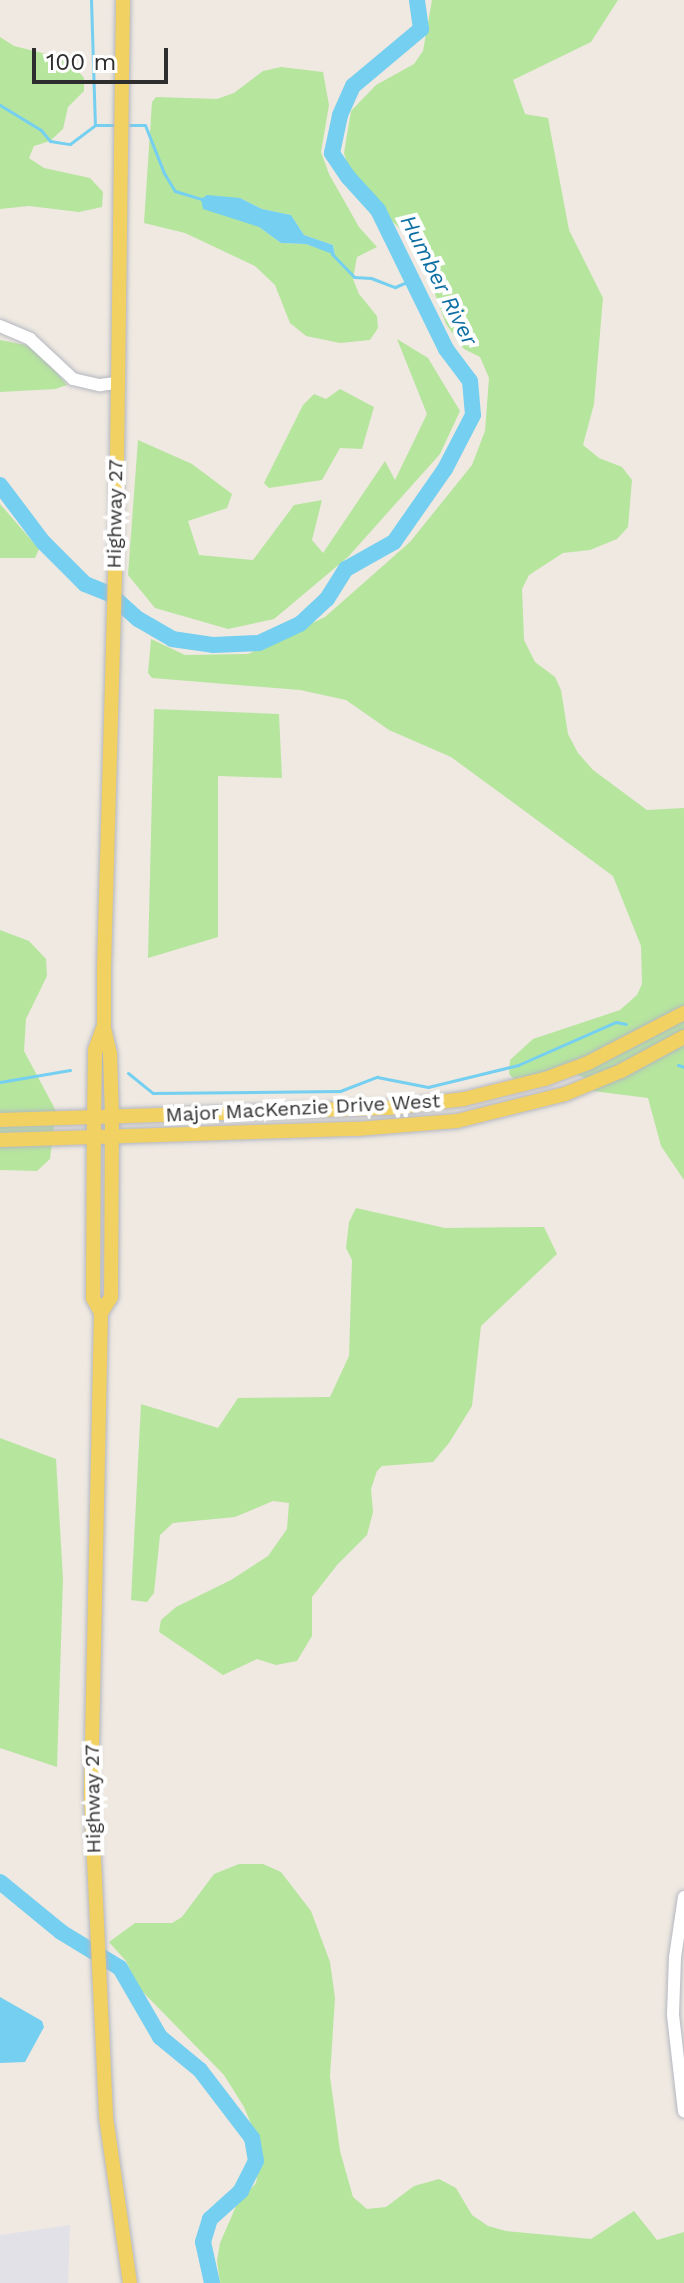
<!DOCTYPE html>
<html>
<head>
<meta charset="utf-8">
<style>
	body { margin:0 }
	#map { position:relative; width:684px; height:2283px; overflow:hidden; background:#efe9e1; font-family:"Work Sans",sans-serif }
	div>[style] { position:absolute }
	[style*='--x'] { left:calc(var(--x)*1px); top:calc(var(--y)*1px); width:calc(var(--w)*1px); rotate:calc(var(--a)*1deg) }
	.industrial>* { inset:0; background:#e3e1e8 }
	.green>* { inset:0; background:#b6e59e }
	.water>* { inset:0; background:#75cff0 }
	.stream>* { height:3px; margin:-1.5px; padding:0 1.5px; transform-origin:1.5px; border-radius:1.5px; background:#75cff0 }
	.river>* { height:16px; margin:-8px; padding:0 8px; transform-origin:8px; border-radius:8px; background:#75cff0 }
	.roads { filter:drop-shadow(0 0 2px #b4b7c1) drop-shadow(0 0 2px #b4b7c1) }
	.tertiary>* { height:12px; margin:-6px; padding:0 6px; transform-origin:6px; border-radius:6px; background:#fff }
	.primary>* { height:14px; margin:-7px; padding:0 7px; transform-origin:7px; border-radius:7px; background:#f2d163 }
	span { translate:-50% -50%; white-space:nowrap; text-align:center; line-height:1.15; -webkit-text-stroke:8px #fff; paint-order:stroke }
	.street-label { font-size:20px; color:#2e2e2e }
	.water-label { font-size:22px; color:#0d6fa3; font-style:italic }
	.scale { position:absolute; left:32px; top:48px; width:136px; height:36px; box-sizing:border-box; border:4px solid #2e2e2e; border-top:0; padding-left:10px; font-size:24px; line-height:28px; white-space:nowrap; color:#2e2e2e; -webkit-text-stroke:6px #fff; paint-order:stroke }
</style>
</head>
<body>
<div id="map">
	<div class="industrial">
		<div style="clip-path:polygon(70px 2225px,68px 2283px,0 2283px,0 2235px)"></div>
	</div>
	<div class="green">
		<div style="clip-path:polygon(432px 0,618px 0,591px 42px,513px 80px,525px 114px,548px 118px,569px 230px,603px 298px,594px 404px,583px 445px,599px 458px,622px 467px,632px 480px,628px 527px,617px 539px,590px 550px,563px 553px,529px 575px,522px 589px,524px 640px,535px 662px,555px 677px,561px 690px,568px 734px,578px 753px,593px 770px,647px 810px,684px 808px,684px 1180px,661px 1146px,648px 1098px,593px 1091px,587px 1079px,573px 1073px,515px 1080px,509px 1074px,510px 1060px,533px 1039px,620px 1010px,637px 995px,642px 984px,641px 946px,613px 876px,451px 757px,389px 730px,346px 700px,300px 690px,152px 678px,148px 673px,151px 639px,185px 655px,248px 654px,325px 617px,410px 542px,472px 465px,485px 431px,489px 378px,480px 357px,464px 349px,446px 324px,417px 245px,370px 200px,349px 170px,344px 153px,351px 111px,376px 85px,414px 64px,423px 51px)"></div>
		<div style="clip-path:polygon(0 37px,14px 46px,54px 56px,75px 67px,84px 78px,84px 91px,68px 107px,63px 129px,50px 141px,34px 146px,29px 158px,44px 168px,90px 178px,103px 192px,102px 207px,79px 212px,29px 206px,0 209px)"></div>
		<div style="clip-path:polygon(evenodd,281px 67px,323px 72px,329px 105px,321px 152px,329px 174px,359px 227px,377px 247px,357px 257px,353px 279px,359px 294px,377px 316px,378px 328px,370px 340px,340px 343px,306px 336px,290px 323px,275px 285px,255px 266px,185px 233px,144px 223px,152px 102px,156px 97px,217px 99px,234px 93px,263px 71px,281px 67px,240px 198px,262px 209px,291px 215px,304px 235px,333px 245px,335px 254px,306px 244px,281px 243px,259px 227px,240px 198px)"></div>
		<div style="clip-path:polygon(397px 339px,428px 358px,460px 411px,440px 454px,348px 557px,274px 619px,228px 629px,155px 608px,128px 575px,138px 440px,192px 464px,232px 494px,227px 508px,188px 521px,199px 555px,253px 560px,294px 505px,322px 500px,312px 540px,323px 553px,385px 461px,395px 480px,427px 414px)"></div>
		<div style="clip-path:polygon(0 340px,26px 345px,41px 354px,67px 385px,55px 389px,0 392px)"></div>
		<div style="clip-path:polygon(340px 389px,374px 407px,362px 449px,340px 448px,322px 480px,269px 488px,264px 483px,303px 405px,314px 394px,326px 399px)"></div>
		<div style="clip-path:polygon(0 504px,39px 549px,35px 558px,0 558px)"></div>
		<div style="clip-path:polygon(154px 709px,279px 714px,282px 778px,218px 776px,218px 937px,148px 958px)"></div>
		<div style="clip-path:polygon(0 930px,29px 941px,46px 959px,47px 976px,26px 1019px,24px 1051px,56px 1111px,50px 1159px,37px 1171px,0 1170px)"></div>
		<div style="clip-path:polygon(356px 1208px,445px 1228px,544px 1227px,557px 1254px,481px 1326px,472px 1406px,449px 1443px,433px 1462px,382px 1466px,377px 1471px,371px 1489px,373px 1512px,367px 1535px,337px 1565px,312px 1597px,312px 1636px,297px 1661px,276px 1665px,257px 1659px,223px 1675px,159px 1632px,161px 1620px,176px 1607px,231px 1580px,268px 1556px,287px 1529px,289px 1503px,273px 1501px,235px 1517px,173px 1523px,160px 1535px,154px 1593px,147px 1602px,131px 1600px,141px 1404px,218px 1428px,238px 1398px,330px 1397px,349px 1356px,352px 1260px,346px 1248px,349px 1222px)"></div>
		<div style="clip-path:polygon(0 1438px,56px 1459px,63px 1579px,57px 1767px,0 1748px)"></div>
		<div style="clip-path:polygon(239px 1864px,263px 1864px,281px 1872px,311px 1911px,330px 1962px,335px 1998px,330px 2076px,340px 2151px,353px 2197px,367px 2209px,386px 2207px,414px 2186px,439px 2179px,456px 2188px,472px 2215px,488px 2226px,506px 2231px,591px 2239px,634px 2211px,657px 2240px,684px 2232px,684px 2283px,220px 2283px,217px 2261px,220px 2243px,237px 2204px,256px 2183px,262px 2150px,244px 2107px,224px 2075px,139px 1988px,126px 1961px,109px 1942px,135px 1923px,172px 1923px,182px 1917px,214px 1874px)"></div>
	</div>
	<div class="water">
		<div style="clip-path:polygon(207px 195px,240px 198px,262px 209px,291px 215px,304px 235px,333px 245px,335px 255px,306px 244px,281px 243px,259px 227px,203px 209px,201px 199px)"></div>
		<div style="clip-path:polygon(0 1997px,42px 2021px,44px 2027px,25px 2062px,0 2063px)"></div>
	</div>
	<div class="stream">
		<div style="--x:91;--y:0;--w:124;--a:88.2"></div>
		<div style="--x:0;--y:105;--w:48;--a:31.4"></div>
		<div style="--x:41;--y:130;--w:14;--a:51"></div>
		<div style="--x:50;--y:141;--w:20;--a:9"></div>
		<div style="--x:70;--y:144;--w:31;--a:-37"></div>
		<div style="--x:95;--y:125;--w:19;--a:0"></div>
		<div style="--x:130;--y:125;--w:15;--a:0"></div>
		<div style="--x:145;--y:125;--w:52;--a:68.4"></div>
		<div style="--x:164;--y:173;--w:21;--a:59"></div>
		<div style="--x:175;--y:191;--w:27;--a:17"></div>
		<div style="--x:332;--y:254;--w:32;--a:46"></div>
		<div style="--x:354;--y:277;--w:17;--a:3"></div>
		<div style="--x:371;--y:278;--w:26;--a:21"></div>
		<div style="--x:395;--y:287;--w:21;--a:-23"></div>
		<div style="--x:678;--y:1065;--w:6;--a:18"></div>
		<div style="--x:128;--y:1073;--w:32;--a:39"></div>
		<div style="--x:153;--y:1093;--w:187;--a:-0.6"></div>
		<div style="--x:340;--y:1091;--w:40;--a:-21"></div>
		<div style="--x:377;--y:1077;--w:52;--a:11.1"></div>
		<div style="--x:428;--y:1087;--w:93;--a:-13.7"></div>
		<div style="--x:518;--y:1065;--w:107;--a:-23.7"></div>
		<div style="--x:616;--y:1022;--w:10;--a:11"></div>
		<div style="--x:0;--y:1082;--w:71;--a:-9.7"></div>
	</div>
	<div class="river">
		<div style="--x:0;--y:485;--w:71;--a:53"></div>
		<div style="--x:43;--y:542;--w:59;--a:45"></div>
		<div style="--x:85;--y:584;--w:27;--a:22"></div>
		<div style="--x:110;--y:594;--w:38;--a:42"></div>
		<div style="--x:138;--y:619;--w:39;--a:30"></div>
		<div style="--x:172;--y:639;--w:41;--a:8.3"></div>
		<div style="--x:213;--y:645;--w:46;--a:-2.5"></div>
		<div style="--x:259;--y:643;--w:45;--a:-24.9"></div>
		<div style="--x:300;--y:624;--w:37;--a:-43"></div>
		<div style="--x:327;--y:599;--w:36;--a:-58"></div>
		<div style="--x:346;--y:569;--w:55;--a:-29.4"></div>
		<div style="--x:394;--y:542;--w:89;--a:-55.1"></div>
		<div style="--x:445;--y:469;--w:61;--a:-62.6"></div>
		<div style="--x:473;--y:415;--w:34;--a:-95"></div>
		<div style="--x:470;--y:381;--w:40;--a:-127"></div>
		<div style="--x:446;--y:349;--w:155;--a:-116.1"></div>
		<div style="--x:378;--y:210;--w:45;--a:-132.3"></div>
		<div style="--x:348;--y:177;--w:29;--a:-124"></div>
		<div style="--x:332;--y:153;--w:39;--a:-78"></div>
		<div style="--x:340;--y:115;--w:32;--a:-66"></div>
		<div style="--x:353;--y:86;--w:89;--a:-40"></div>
		<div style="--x:421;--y:29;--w:29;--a:-98"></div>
		<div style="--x:0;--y:1882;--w:79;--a:39.3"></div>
		<div style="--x:61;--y:1932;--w:69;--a:31.4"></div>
		<div style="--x:120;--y:1968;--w:80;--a:59.9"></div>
		<div style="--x:160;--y:2037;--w:52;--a:39.5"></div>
		<div style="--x:200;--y:2070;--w:86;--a:52.6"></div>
		<div style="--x:252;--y:2138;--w:23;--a:80"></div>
		<div style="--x:256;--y:2161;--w:34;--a:117"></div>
		<div style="--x:241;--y:2191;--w:42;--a:137.9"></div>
		<div style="--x:210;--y:2219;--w:24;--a:107"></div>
		<div style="--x:203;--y:2242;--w:42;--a:77.6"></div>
	</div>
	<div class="roads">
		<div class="tertiary">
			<div style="--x:0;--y:326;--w:33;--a:23"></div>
			<div style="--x:30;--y:339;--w:59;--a:42.9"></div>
			<div style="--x:73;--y:379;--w:28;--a:13"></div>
			<div style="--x:100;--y:385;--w:16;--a:-7"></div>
			<div style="--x:684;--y:1897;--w:61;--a:98.5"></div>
			<div style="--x:675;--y:1957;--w:58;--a:92"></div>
			<div style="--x:673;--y:2015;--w:97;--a:83.5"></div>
		</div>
		<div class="primary">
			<div style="--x:123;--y:0;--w:538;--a:90.75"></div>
			<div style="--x:116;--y:538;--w:432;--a:91.6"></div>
			<div style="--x:104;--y:970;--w:58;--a:90"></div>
			<div style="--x:104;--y:1028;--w:26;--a:77"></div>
			<div style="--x:110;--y:1053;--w:63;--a:88.2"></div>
			<div style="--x:112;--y:1116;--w:181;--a:90.3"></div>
			<div style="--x:111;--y:1297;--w:19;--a:122"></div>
			<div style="--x:101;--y:1313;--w:483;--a:91.2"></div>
			<div style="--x:91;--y:1796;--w:321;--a:87.3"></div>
			<div style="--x:106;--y:2117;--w:168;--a:81.8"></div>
			<div style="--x:0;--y:1120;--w:389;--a:-1.8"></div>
			<div style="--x:389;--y:1108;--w:76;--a:-6.8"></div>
			<div style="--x:464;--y:1099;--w:83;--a:-13.9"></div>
			<div style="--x:545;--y:1079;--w:46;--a:-20.4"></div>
			<div style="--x:588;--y:1063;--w:108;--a:-27.5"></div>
			<div style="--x:0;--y:1140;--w:357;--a:-1.8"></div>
			<div style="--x:357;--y:1129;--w:100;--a:-4.6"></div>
			<div style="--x:457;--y:1121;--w:111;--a:-14"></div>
			<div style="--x:565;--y:1094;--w:61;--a:-22.3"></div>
			<div style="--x:621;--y:1071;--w:72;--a:-28.4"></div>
			<div style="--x:101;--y:1313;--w:17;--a:-118"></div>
			<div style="--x:93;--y:1298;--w:181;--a:-89.7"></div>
			<div style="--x:94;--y:1117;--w:67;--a:-89.1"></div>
			<div style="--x:95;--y:1050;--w:23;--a:-70"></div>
		</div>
	</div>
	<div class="street-label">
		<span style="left:115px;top:514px;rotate:-89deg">Highway 27</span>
		<span style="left:303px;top:1108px;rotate:-3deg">Major MacKenzie Drive West</span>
		<span style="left:93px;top:1799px;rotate:-91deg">Highway 27</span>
	</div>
	<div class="water-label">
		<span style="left:439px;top:280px;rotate:63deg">Humber River</span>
	</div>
	<div class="scale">100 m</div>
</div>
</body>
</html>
